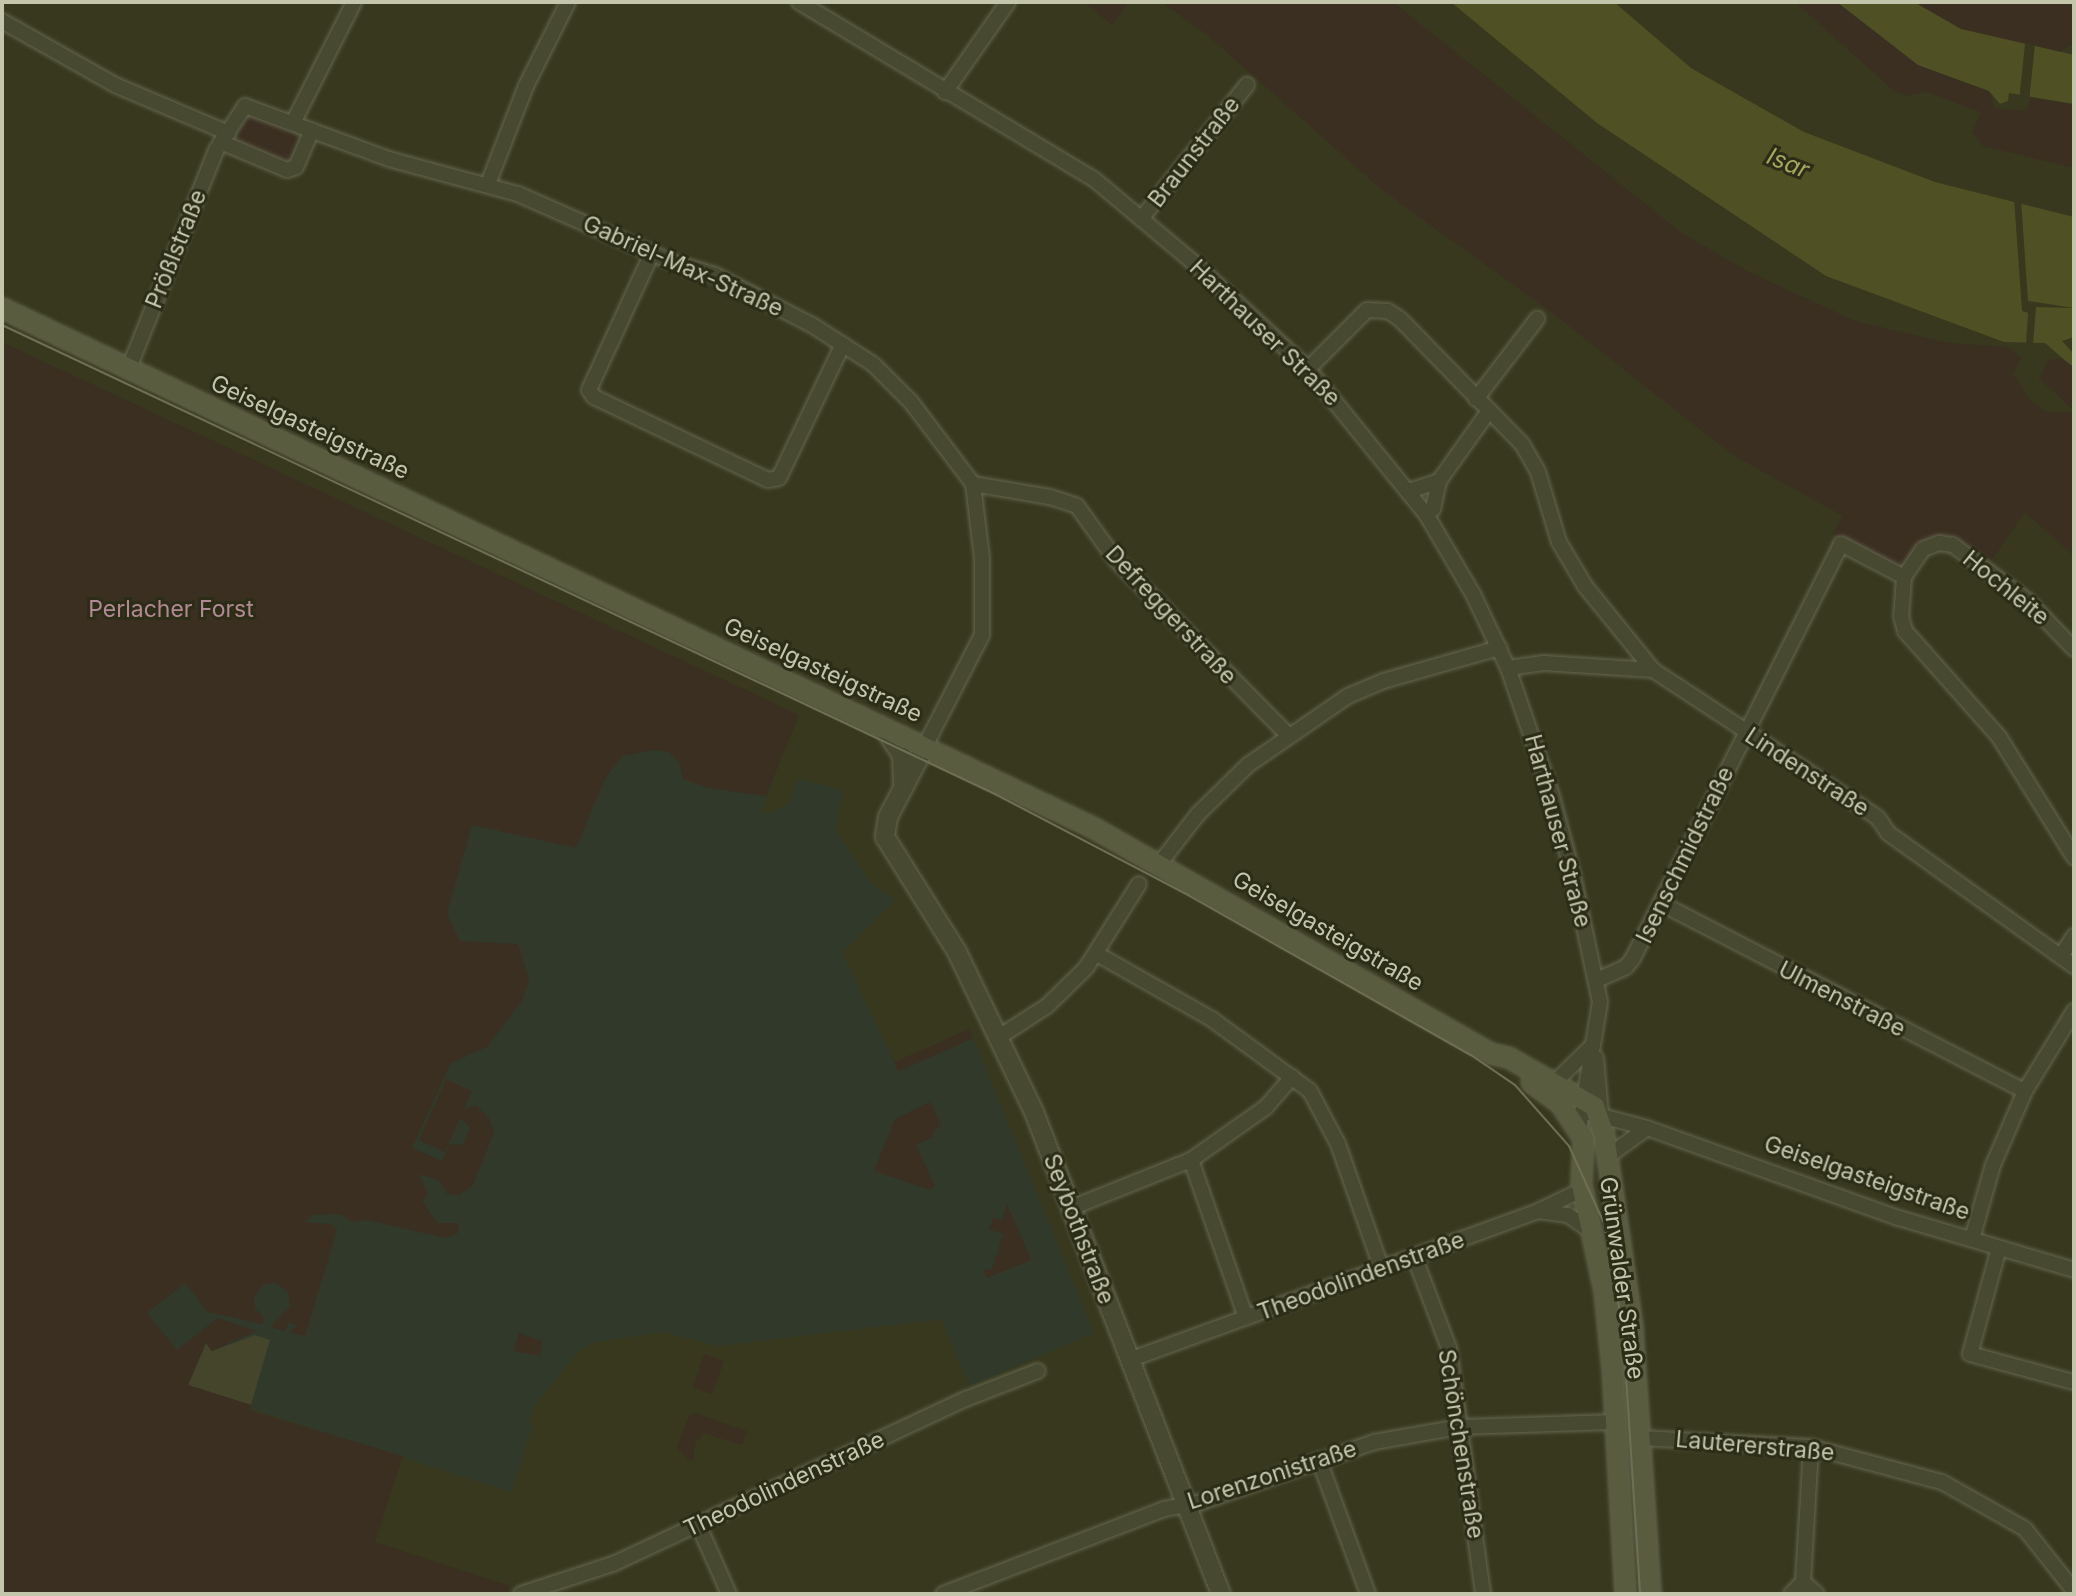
<!DOCTYPE html>
<html>
<head>
<meta charset="utf-8">
<style>
	body { margin:0 }
	#map { position:relative; width:2076px; height:1596px; overflow:hidden; background:#37381e; font-family:Inter,sans-serif }
	div>[style] { position:absolute }
	[style*='--x'] { left:calc(var(--x)*1px); top:calc(var(--y)*1px); width:calc(var(--w)*1px); rotate:calc(var(--a)*1deg) }
	.medical>* { inset:0; background:#30392a }
	.airport>* { inset:0; background:#44452b }
	.green>* { inset:0; background:#3b2f22; transform-origin:0 0 }
	.water>* { inset:0; background:#4f5124 }
	.pier>* { inset:0; background:#37381e; transform-origin:0 0 }
	.canal>* { height:12px; margin:-6px; padding:0 6px; transform-origin:6px; border-radius:6px; background:#4f5124 }
	.roads { filter:drop-shadow(0 0 2px #65674f) drop-shadow(0 0 2px #65674f) }
	.minor>* { height:14px; margin:-7px; padding:0 7px; transform-origin:7px; border-radius:7px; background:#474931 }
	.tertiary>* { height:18px; margin:-9px; padding:0 9px; transform-origin:9px; border-radius:9px; background:#474931 }
	.secondary>* { height:19px; margin:-9.5px; padding:0 9.5px; transform-origin:9.5px; border-radius:9.5px; background:#5a5c3f }
	.tram>* { height:2px; margin:-1px; padding:0 1px; transform-origin:1px; border-radius:1px; background:#6f7053 }
	span { translate:-50% -50%; white-space:nowrap; text-align:center; line-height:1.15; -webkit-text-stroke:6px #2c2d17; paint-order:stroke }
	.street-label { font-size:23px; color:#c4c6ab }
	.park-label { font-size:23px; color:#b28895 }
	.water-label { font-size:24px; color:#a6a861; font-style:italic }
	.frame { position:absolute; inset:0; border:4px solid #c4c6ab; pointer-events:none }
</style>
</head>
<body>
<div id="map">
	<div class="medical">
		<div style="clip-path:polygon(364px 572px,783px 752px,761px 813px,772px 813px,790px 802px,798px 779px,843px 790px,835px 829px,870px 882px,895px 900px,842px 953px,898px 1070px,973px 1038px,1094px 1333px,970px 1386px,941px 1319px,719px 1346px,663px 1332px,595px 1342px,580px 1350px,534px 1406px,529px 1422px,533px 1424px,511px 1492px,89px 1357px)"></div>
	</div>
	<div class="airport">
		<div style="clip-path:polygon(255px 1335px,270px 1340px,251px 1405px,188px 1385px,206px 1343px,212px 1351px)"></div>
	</div>
	<div class="green">
		<div style="clip-path:polygon(1084px 2px,1129px 2px,1112px 25px)"></div>
		<div style="clip-path:polygon(1161px 2px,1393px 2px,1682px 233px,1747px 271px,1855px 321px,1949px 343px,2009px 347px,2022px 358px,2013px 373px,2030px 400px,2048px 412px,2074px 412px,2074px 556px,2025px 512px,1992px 560px,1950px 537px,1923px 541px,1904px 570px,1833px 533px,1843px 516px,1731px 454px,1551px 312px,1383px 191px,1206px 34px)"></div>
		<div style="clip-path:polygon(1795px 2px,1837px 2px,1918px 65px,1989px 91px,1995px 109px,2027px 111px,2030px 98px,2074px 104px,2074px 168px,1983px 146px,1972px 132px,1981px 112px,1926px 92px,1909px 96px,1894px 91px)"></div>
		<div style="clip-path:polygon(1914px 2px,2074px 2px,2074px 43px,2058px 53px,1961px 29px)"></div>
		<div style="clip-path:polygon(255px 115px,288px 129px,298px 140px,287px 167px,235px 144px,245px 116px)"></div>
		<div style="clip-path:polygon(2px 342px,799px 715px,766px 796px,708px 788px,683px 779px,679px 762px,669px 752px,653px 750px,622px 756px,605px 779px,576px 848px,472px 825px,447px 914px,460px 941px,518px 944px,529px 979px,523px 999px,487px 1047px,451px 1063px,412px 1148px,442px 1161px,450px 1144px,463px 1145px,470px 1127px,460px 1118px,445px 1152px,419px 1140px,446px 1079px,472px 1091px,464px 1109px,476px 1105px,489px 1118px,494px 1132px,473px 1185px,459px 1195px,447px 1194px,440px 1181px,419px 1174px,428px 1195px,422px 1201px,438px 1223px,459px 1223px,458px 1233px,445px 1238px,367px 1220px,353px 1222px,340px 1214px,313px 1215px,304px 1222px,330px 1224px,337px 1230px,305px 1336px,289px 1332px,297px 1326px,289px 1322px,285px 1331px,271px 1327px,290px 1306px,288px 1292px,276px 1283px,263px 1285px,254px 1297px,255px 1308px,264px 1318px,262px 1324px,208px 1312px,185px 1283px,147px 1313px,177px 1350px,218px 1318px,256px 1331px,212px 1351px,206px 1343px,188px 1385px,251px 1405px,249px 1410px,403px 1456px,375px 1542px,510px 1586px,506px 1594px,2px 1594px)"></div>
		<div style="clip-path:polygon(2074px 357px,2074px 411px,2039px 378px,2049px 360px)"></div>
		<div style="left:969px;top:1029px;width:10px;height:82px;rotate:66deg"></div>
		<div style="clip-path:polygon(930px 1102px,941px 1126px,934px 1130px,933px 1137px,916px 1145px,935px 1186px,930px 1190px,874px 1171px,895px 1119px)"></div>
		<div style="clip-path:polygon(1007px 1204px,1031px 1260px,987px 1278px,983px 1270px,992px 1269px,1003px 1234px,989px 1229px,993px 1218px,1002px 1220px)"></div>
		<div style="clip-path:polygon(519px 1333px,542px 1341px,540px 1356px,513px 1351px)"></div>
		<div style="left:704px;top:1354px;width:21px;height:35px;rotate:19deg"></div>
		<div style="clip-path:polygon(695px 1413px,747px 1431px,742px 1445px,703px 1433px,700px 1440px,696px 1439px,693px 1461px,689px 1460px,677px 1448px,689px 1415px)"></div>
	</div>
	<div class="water">
		<div style="clip-path:polygon(1451px 2px,1614px 2px,1691px 68px,1804px 132px,1935px 182px,2074px 217px,2074px 337px,2062px 341px,2074px 354px,2068px 363px,2045px 343px,2004px 342px,1826px 276px,1597px 123px)"></div>
		<div style="clip-path:polygon(1837px 2px,1914px 2px,1961px 29px,2074px 55px,2074px 104px,2009px 93px,2008px 101px,2000px 104px,1989px 91px,1918px 65px)"></div>
	</div>
	<div class="pier">
		<div style="left:2025px;top:44px;width:10px;height:53px;rotate:6deg"></div>
		<div style="clip-path:polygon(2014px 198px,2021px 200px,2028px 301px,2074px 308px,2036px 307px,2033px 345px,2026px 344px,2028px 313px,2022px 311px)"></div>
	</div>
	<div class="canal">
		<div style="--x:2074;--y:359;--w:1;--a:90"></div>
	</div>
	<div class="roads">
		<div class="minor">
			<div style="--x:799;--y:2;--w:345;--a:31"></div>
			<div style="--x:1095;--y:180;--w:131;--a:40"></div>
			<div style="--x:1195;--y:264;--w:154;--a:42.9"></div>
			<div style="--x:1308;--y:369;--w:187;--a:50.9"></div>
			<div style="--x:1426;--y:514;--w:93;--a:59.6"></div>
			<div style="--x:1473;--y:594;--w:82;--a:64.7"></div>
			<div style="--x:1508;--y:668;--w:135;--a:71"></div>
			<div style="--x:1552;--y:796;--w:82;--a:75.1"></div>
			<div style="--x:1573;--y:875;--w:130;--a:78"></div>
			<div style="--x:1600;--y:1002;--w:130;--a:99.3"></div>
			<div style="--x:2;--y:21;--w:130;--a:29.5"></div>
			<div style="--x:115;--y:85;--w:123;--a:23"></div>
			<div style="--x:945;--y:92;--w:110;--a:-55"></div>
			<div style="--x:293;--y:123;--w:136;--a:-63.2"></div>
			<div style="--x:221;--y:142;--w:72;--a:23"></div>
			<div style="--x:287;--y:170;--w:9;--a:-18"></div>
			<div style="--x:296;--y:167;--w:40;--a:-66.6"></div>
			<div style="--x:488;--y:184;--w:105;--a:-68.8"></div>
			<div style="--x:526;--y:86;--w:94;--a:-63.4"></div>
			<div style="--x:1141;--y:219;--w:171;--a:-51.7"></div>
			<div style="--x:652;--y:253;--w:151;--a:114.7"></div>
			<div style="--x:589;--y:390;--w:9;--a:54"></div>
			<div style="--x:594;--y:397;--w:193;--a:25.5"></div>
			<div style="--x:768;--y:480;--w:11;--a:-10"></div>
			<div style="--x:779;--y:478;--w:148;--a:-64.5"></div>
			<div style="--x:129;--y:368;--w:235;--a:-68.2"></div>
			<div style="--x:216;--y:150;--w:53;--a:-56.6"></div>
			<div style="--x:245;--y:106;--w:153;--a:20.2"></div>
			<div style="--x:389;--y:159;--w:134;--a:15.2"></div>
			<div style="--x:518;--y:194;--w:168;--a:23.8"></div>
			<div style="--x:672;--y:262;--w:45;--a:16.8"></div>
			<div style="--x:715;--y:275;--w:109;--a:27.3"></div>
			<div style="--x:812;--y:325;--w:72;--a:32.6"></div>
			<div style="--x:873;--y:364;--w:54;--a:45"></div>
			<div style="--x:911;--y:402;--w:103;--a:52.9"></div>
			<div style="--x:973;--y:484;--w:75;--a:83.1"></div>
			<div style="--x:982;--y:558;--w:77;--a:90"></div>
			<div style="--x:982;--y:635;--w:125;--a:117.2"></div>
			<div style="--x:1308;--y:369;--w:83;--a:-45"></div>
			<div style="--x:1367;--y:310;--w:21;--a:3"></div>
			<div style="--x:1388;--y:311;--w:14;--a:34"></div>
			<div style="--x:1400;--y:319;--w:175;--a:45.7"></div>
			<div style="--x:1522;--y:444;--w:32;--a:60"></div>
			<div style="--x:1538;--y:472;--w:73;--a:73.3"></div>
			<div style="--x:1559;--y:542;--w:51;--a:59.4"></div>
			<div style="--x:1585;--y:586;--w:108;--a:51"></div>
			<div style="--x:1476;--y:399;--w:101;--a:-52.7"></div>
			<div style="--x:973;--y:484;--w:78;--a:9.6"></div>
			<div style="--x:1050;--y:497;--w:28;--a:18"></div>
			<div style="--x:1077;--y:506;--w:67;--a:54.2"></div>
			<div style="--x:1116;--y:560;--w:245;--a:45.5"></div>
			<div style="--x:1409;--y:491;--w:32;--a:-18"></div>
			<div style="--x:1426;--y:514;--w:9;--a:-36"></div>
			<div style="--x:1433;--y:509;--w:29;--a:-78"></div>
			<div style="--x:1439;--y:481;--w:86;--a:-54.5"></div>
			<div style="--x:2074;--y:649;--w:66;--a:-133.8"></div>
			<div style="--x:2028;--y:601;--w:94;--a:-143.3"></div>
			<div style="--x:1953;--y:545;--w:14;--a:-172"></div>
			<div style="--x:1939;--y:543;--w:17;--a:159"></div>
			<div style="--x:1923;--y:549;--w:34;--a:124"></div>
			<div style="--x:1904;--y:577;--w:39;--a:94"></div>
			<div style="--x:1901;--y:616;--w:16;--a:75"></div>
			<div style="--x:1905;--y:631;--w:142;--a:48.4"></div>
			<div style="--x:1999;--y:737;--w:142;--a:58"></div>
			<div style="--x:1508;--y:668;--w:36;--a:-8"></div>
			<div style="--x:1544;--y:663;--w:109;--a:3.7"></div>
			<div style="--x:1653;--y:670;--w:269;--a:33.3"></div>
			<div style="--x:1878;--y:818;--w:18;--a:56"></div>
			<div style="--x:1888;--y:833;--w:229;--a:35.6"></div>
			<div style="--x:1160;--y:863;--w:62;--a:-52.2"></div>
			<div style="--x:1198;--y:814;--w:70;--a:-44.4"></div>
			<div style="--x:1248;--y:765;--w:121;--a:-34.6"></div>
			<div style="--x:1348;--y:696;--w:38;--a:-23"></div>
			<div style="--x:1383;--y:681;--w:121;--a:-15.9"></div>
			<div style="--x:1662;--y:904;--w:408;--a:27.3"></div>
			<div style="--x:1097;--y:954;--w:133;--a:29.6"></div>
			<div style="--x:1213;--y:1020;--w:120;--a:36.2"></div>
			<div style="--x:1310;--y:1091;--w:60;--a:62.2"></div>
			<div style="--x:1338;--y:1144;--w:130;--a:70.7"></div>
			<div style="--x:2061;--y:956;--w:24;--a:-57"></div>
			<div style="--x:1597;--y:980;--w:32;--a:-24"></div>
			<div style="--x:1626;--y:967;--w:11;--a:-52"></div>
			<div style="--x:1633;--y:958;--w:463;--a:-63.3"></div>
			<div style="--x:1841;--y:544;--w:71;--a:27.6"></div>
			<div style="--x:999;--y:1037;--w:57;--a:-32.9"></div>
			<div style="--x:1047;--y:1006;--w:54;--a:-44.3"></div>
			<div style="--x:1086;--y:968;--w:99;--a:-57.8"></div>
			<div style="--x:1596;--y:1058;--w:56;--a:84.9"></div>
			<div style="--x:1554;--y:1083;--w:53;--a:-44.2"></div>
			<div style="--x:1590;--y:1113;--w:59;--a:14.7"></div>
			<div style="--x:1647;--y:1128;--w:268;--a:19.7"></div>
			<div style="--x:1899;--y:1218;--w:183;--a:16.5"></div>
			<div style="--x:1607;--y:1157;--w:49;--a:-35.9"></div>
			<div style="--x:1191;--y:1160;--w:167;--a:70.8"></div>
			<div style="--x:1071;--y:1208;--w:129;--a:-21.8"></div>
			<div style="--x:1191;--y:1160;--w:92;--a:-35.2"></div>
			<div style="--x:1266;--y:1107;--w:40;--a:-49"></div>
			<div style="--x:1540;--y:1210;--w:47;--a:-25.5"></div>
			<div style="--x:1972;--y:1239;--w:77;--a:-74.2"></div>
			<div style="--x:1993;--y:1165;--w:81;--a:-66.6"></div>
			<div style="--x:2025;--y:1091;--w:94;--a:-58.5"></div>
			<div style="--x:1999;--y:1248;--w:110;--a:105.3"></div>
			<div style="--x:1970;--y:1354;--w:108;--a:15.1"></div>
			<div style="--x:1414;--y:1256;--w:98;--a:69.2"></div>
			<div style="--x:1449;--y:1348;--w:248;--a:82.1"></div>
			<div style="--x:1129;--y:1360;--w:435;--a:-20"></div>
			<div style="--x:1538;--y:1211;--w:30;--a:8"></div>
			<div style="--x:1568;--y:1215;--w:28;--a:35"></div>
			<div style="--x:1640;--y:1438;--w:171;--a:3"></div>
			<div style="--x:1811;--y:1447;--w:136;--a:15"></div>
			<div style="--x:1942;--y:1482;--w:95;--a:29.5"></div>
			<div style="--x:2025;--y:1529;--w:79;--a:51.7"></div>
			<div style="--x:1319;--y:1460;--w:143;--a:69.9"></div>
			<div style="--x:698;--y:1524;--w:77;--a:66.1"></div>
			<div style="--x:1803;--y:1582;--w:18;--a:41"></div>
			<div style="--x:521;--y:1594;--w:97;--a:-18.1"></div>
			<div style="--x:613;--y:1564;--w:390;--a:-25.1"></div>
			<div style="--x:966;--y:1399;--w:77;--a:-21.3"></div>
			<div style="--x:943;--y:1594;--w:237;--a:-21"></div>
			<div style="--x:1164;--y:1509;--w:39;--a:-10"></div>
			<div style="--x:1202;--y:1502;--w:182;--a:-19.2"></div>
			<div style="--x:1374;--y:1442;--w:86;--a:-10"></div>
			<div style="--x:1459;--y:1427;--w:157;--a:-1.8"></div>
			<div style="--x:1791;--y:1594;--w:17;--a:-45"></div>
			<div style="--x:1803;--y:1582;--w:135;--a:-86.6"></div>
		</div>
		<div class="tertiary">
			<div style="--x:883;--y:727;--w:34;--a:56"></div>
			<div style="--x:902;--y:755;--w:28;--a:88"></div>
			<div style="--x:925;--y:746;--w:80;--a:117.5"></div>
			<div style="--x:888;--y:817;--w:20;--a:99"></div>
			<div style="--x:885;--y:837;--w:136;--a:57.9"></div>
			<div style="--x:957;--y:952;--w:178;--a:64.3"></div>
			<div style="--x:1034;--y:1112;--w:517;--a:68.8"></div>
		</div>
		<div class="secondary">
			<div style="--x:2;--y:308;--w:1209;--a:25.46"></div>
			<div style="--x:1094;--y:828;--w:455;--a:29.6"></div>
			<div style="--x:1490;--y:1053;--w:18;--a:13"></div>
			<div style="--x:1508;--y:1057;--w:99;--a:29.7"></div>
			<div style="--x:1594;--y:1106;--w:31;--a:71"></div>
			<div style="--x:1604;--y:1135;--w:195;--a:81.7"></div>
			<div style="--x:1632;--y:1328;--w:267;--a:86.1"></div>
			<div style="--x:1531;--y:1082;--w:34;--a:36"></div>
			<div style="--x:1559;--y:1102;--w:43;--a:56.3"></div>
			<div style="--x:1583;--y:1138;--w:46;--a:92.5"></div>
			<div style="--x:1581;--y:1184;--w:109;--a:77.9"></div>
			<div style="--x:1604;--y:1291;--w:77;--a:84.1"></div>
			<div style="--x:1612;--y:1368;--w:226;--a:86.7"></div>
		</div>
	</div>
	<div class="tram">
		<div style="--x:2;--y:325;--w:1100;--a:25.28"></div>
		<div style="--x:997;--y:795;--w:216;--a:27.6"></div>
		<div style="--x:1188;--y:895;--w:325;--a:29.5"></div>
		<div style="--x:1471;--y:1055;--w:53;--a:34.3"></div>
		<div style="--x:1515;--y:1085;--w:81;--a:48.5"></div>
		<div style="--x:1569;--y:1146;--w:85;--a:65.6"></div>
		<div style="--x:1604;--y:1223;--w:108;--a:79.8"></div>
		<div style="--x:1623;--y:1329;--w:266;--a:86.3"></div>
	</div>
	<div class="street-label">
		<span style="left:1194px;top:152px;rotate:-52deg">Braunstraße</span>
		<span style="left:176px;top:249px;rotate:-68deg">Prößlstraße</span>
		<span style="left:683px;top:266px;rotate:24deg">Gabriel-Max-Straße</span>
		<span style="left:1265px;top:333px;rotate:44deg">Harthauser Straße</span>
		<span style="left:310px;top:427px;rotate:25deg">Geiselgasteigstraße</span>
		<span style="left:2006px;top:588px;rotate:39deg">Hochleite</span>
		<span style="left:1171px;top:615px;rotate:47deg">Defreggerstraße</span>
		<span style="left:823px;top:670px;rotate:25deg">Geiselgasteigstraße</span>
		<span style="left:1807px;top:772px;rotate:33deg">Lindenstraße</span>
		<span style="left:1558px;top:831px;rotate:75deg">Harthauser Straße</span>
		<span style="left:1685px;top:855px;rotate:-64deg">Isenschmidstraße</span>
		<span style="left:1328px;top:931px;rotate:30deg">Geiselgasteigstraße</span>
		<span style="left:1842px;top:999px;rotate:27deg">Ulmenstraße</span>
		<span style="left:1867px;top:1178px;rotate:19deg">Geiselgasteigstraße</span>
		<span style="left:1079px;top:1229px;rotate:69deg">Seybothstraße</span>
		<span style="left:1361px;top:1276px;rotate:-20deg">Theodolindenstraße</span>
		<span style="left:1622px;top:1278px;rotate:82deg">Grünwalder Straße</span>
		<span style="left:1461px;top:1444px;rotate:81deg">Schönchenstraße</span>
		<span style="left:1755px;top:1446px;rotate:5deg">Lautererstraße</span>
		<span style="left:1272px;top:1475px;rotate:-18deg">Lorenzonistraße</span>
		<span style="left:784px;top:1484px;rotate:-25deg">Theodolindenstraße</span>
	</div>
	<div class="park-label">
		<span style="left:171px;top:609px">Perlacher Forst</span>
	</div>
	<div class="water-label">
		<span style="left:1788px;top:163px;rotate:22deg">Isar</span>
	</div>
	<div class="frame"></div>
</div>
</body>
</html>
